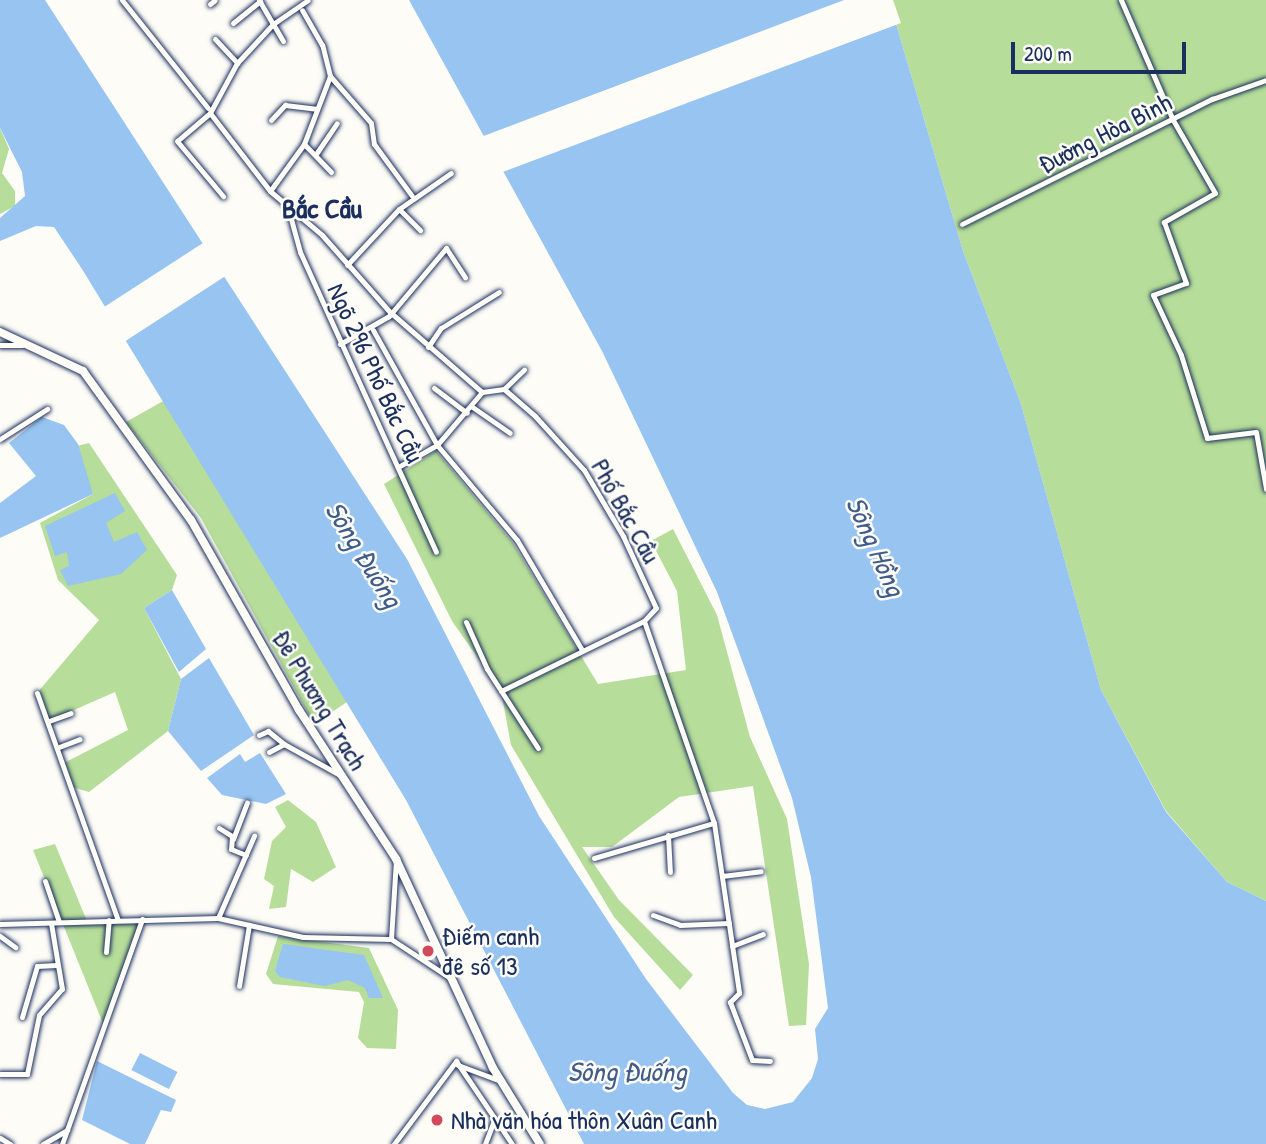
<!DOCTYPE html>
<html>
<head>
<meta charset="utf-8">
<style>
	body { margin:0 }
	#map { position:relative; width:1266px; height:1144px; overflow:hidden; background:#fdfcf7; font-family:"Patrick Hand",sans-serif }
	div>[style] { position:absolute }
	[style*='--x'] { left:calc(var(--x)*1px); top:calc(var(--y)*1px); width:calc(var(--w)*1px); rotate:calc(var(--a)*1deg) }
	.green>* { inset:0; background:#b6dd99 }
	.water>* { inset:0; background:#97c4f1; transform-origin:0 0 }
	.pier>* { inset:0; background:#fdfcf7; transform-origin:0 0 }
	.roads { filter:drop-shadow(0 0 2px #1b2f5e) drop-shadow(0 0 2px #1b2f5e) }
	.street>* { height:5px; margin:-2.5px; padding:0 2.5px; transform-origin:2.5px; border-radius:2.5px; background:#fdfcf7 }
	.primary>* { height:8px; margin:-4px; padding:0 4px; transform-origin:4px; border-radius:4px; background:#fdfcf7 }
	.dots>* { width:19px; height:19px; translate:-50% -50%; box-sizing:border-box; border:4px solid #fdfcf7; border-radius:50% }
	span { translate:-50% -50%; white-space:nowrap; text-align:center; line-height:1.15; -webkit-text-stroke:5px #fdfcf7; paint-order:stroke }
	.street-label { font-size:26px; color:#1b2f5e }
	.poi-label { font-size:26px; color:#1b2f5e }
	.left { translate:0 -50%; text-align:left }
	.neighbourhood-label { font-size:28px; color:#1b2f5e; font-weight:700 }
	.water-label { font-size:28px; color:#405c8a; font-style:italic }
	.scale { position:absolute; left:1011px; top:42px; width:175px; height:32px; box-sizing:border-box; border:4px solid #1b2f5e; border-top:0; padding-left:9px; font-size:21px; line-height:24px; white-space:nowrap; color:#1b2f5e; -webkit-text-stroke:5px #fdfcf7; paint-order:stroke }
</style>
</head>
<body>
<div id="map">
	<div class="green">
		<div style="clip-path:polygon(889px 0,1266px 0,1266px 901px,1227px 882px,1166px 811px,1101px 690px,1021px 404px,963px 251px)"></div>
		<div style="clip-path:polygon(0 128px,9px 149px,2px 173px,15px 191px,15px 206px,0 214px)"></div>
		<div style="clip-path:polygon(165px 400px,347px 702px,314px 724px,201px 518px,126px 422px)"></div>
		<div style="clip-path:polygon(89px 443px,177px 575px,172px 590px,144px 608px,181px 679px,168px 731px,89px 792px,72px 787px,64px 763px,128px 730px,115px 692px,49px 721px,37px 693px,99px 620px,58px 580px,40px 523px,93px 494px,73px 447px)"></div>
		<div style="clip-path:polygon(436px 451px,513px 543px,598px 684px,686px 670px,677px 591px,651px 541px,673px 529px,717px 615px,750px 737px,787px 819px,809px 964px,806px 1025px,789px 1026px,753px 786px,679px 797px,612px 847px,582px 847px,619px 900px,693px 975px,680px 990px,614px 917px,511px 745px,501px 691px,452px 621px,384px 484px)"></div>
		<div style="clip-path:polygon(288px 800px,316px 822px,336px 867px,313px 882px,291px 869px,286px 907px,269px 909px,274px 886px,264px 879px,272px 841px,286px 827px,275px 807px)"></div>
		<div style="clip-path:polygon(55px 844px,87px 921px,142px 919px,104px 1026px,33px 850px)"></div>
		<div style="clip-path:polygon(278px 936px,369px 948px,398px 1010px,396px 1049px,367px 1048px,358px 1038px,364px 1002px,359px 992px,273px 984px,266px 974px)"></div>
	</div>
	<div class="water">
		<div style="clip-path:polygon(0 0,45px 0,407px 559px,539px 816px,646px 979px,733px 1093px,747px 1105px,765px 1109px,793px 1102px,812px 1078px,818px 1059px,815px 1029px,828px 1008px,811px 877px,792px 798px,717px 592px,602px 351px,409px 0,889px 0,963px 251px,1021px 404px,1101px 690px,1166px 812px,1227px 882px,1266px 901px,1266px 1144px,584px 1144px,406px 800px,82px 269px,54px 227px,36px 226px,0 241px,0 218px,25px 196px,22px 172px,0 128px)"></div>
		<div style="clip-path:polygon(42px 417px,64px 425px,78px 444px,93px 494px,0 538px,0 503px,36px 476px,9px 443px)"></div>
		<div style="clip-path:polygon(115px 493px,125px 511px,106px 523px,114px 542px,137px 532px,147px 550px,121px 574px,68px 586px,60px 570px,69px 566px,67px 552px,55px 556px,45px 526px)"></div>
		<div style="clip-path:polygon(172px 590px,206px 649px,179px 672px,144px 608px)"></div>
		<div style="clip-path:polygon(209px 658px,254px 735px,201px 771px,168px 731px,181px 679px)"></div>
		<div style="clip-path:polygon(260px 753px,286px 794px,266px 804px,222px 795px,207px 778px,240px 754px,245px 762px)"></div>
		<div style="clip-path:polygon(283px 944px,364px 955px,383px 998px,369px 998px,365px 988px,348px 980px,325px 986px,280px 977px,275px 971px)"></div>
		<div style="left:140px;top:1053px;width:42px;height:19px;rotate:27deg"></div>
		<div style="clip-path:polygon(97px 1061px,176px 1100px,171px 1112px,161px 1110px,145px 1144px,130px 1144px,82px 1120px)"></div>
	</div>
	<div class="pier">
		<div style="clip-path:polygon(844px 0,893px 0,901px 23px,500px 173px,481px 137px)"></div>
		<div style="left:206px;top:241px;width:40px;height:126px;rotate:57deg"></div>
	</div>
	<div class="roads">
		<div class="street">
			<div style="--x:122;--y:0;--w:138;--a:51.5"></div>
			<div style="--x:259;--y:0;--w:28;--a:60"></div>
			<div style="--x:273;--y:24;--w:53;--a:132.7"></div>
			<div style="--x:237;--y:63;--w:57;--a:118.4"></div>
			<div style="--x:210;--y:113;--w:98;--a:52.4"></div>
			<div style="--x:270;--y:191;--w:68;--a:40.2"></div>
			<div style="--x:322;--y:235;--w:103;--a:48.6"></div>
			<div style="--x:390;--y:312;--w:122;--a:41"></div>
			<div style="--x:482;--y:392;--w:22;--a:-8"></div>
			<div style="--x:504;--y:389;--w:41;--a:41.1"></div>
			<div style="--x:535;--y:416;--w:73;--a:47.8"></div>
			<div style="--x:584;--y:470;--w:77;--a:59.4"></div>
			<div style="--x:623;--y:536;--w:79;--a:65.4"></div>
			<div style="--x:656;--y:608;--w:18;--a:133"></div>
			<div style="--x:644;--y:621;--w:214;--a:70.9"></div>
			<div style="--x:714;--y:823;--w:172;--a:81.6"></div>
			<div style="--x:739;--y:993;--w:13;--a:135"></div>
			<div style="--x:730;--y:1002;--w:62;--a:69.2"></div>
			<div style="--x:752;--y:1060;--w:18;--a:3"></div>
			<div style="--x:1121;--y:0;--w:131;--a:66.6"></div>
			<div style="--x:1173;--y:120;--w:84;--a:60.1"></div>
			<div style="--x:1215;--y:193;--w:59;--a:150.4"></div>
			<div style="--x:1164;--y:222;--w:65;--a:70.2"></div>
			<div style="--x:1186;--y:283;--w:35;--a:160"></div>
			<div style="--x:1153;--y:295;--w:66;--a:65"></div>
			<div style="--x:1181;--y:355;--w:87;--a:72.6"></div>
			<div style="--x:1207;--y:438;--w:49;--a:-7"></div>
			<div style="--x:1256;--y:432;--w:58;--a:80"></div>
			<div style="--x:210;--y:4;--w:6;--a:-39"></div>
			<div style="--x:233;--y:23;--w:35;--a:-39"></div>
			<div style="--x:215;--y:39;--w:33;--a:47"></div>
			<div style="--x:283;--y:41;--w:20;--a:-120"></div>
			<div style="--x:273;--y:24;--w:42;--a:-34.4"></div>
			<div style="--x:330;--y:76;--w:62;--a:48.9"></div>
			<div style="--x:371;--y:123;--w:21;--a:82"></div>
			<div style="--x:374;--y:144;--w:64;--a:53.8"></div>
			<div style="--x:210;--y:113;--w:43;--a:139.7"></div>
			<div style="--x:177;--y:141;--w:72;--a:50.1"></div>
			<div style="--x:271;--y:120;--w:21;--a:-47"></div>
			<div style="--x:285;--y:105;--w:31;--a:7"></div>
			<div style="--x:304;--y:144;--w:39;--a:46"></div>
			<div style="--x:316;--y:154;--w:37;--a:-56"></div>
			<div style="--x:270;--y:191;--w:58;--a:-54.1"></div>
			<div style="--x:304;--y:144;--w:73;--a:-69.1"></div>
			<div style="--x:330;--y:76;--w:32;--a:-104"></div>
			<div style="--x:322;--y:45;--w:40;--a:-119.7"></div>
			<div style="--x:288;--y:208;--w:46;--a:74.7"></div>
			<div style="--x:300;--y:252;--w:329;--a:65.6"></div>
			<div style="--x:399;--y:209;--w:63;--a:-34.7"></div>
			<div style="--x:962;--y:224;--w:280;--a:-26.6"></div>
			<div style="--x:1212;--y:99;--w:57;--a:-19.4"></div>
			<div style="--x:347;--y:265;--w:76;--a:-47.1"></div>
			<div style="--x:399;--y:209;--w:30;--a:45"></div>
			<div style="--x:373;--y:330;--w:132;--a:60.9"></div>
			<div style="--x:437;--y:445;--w:45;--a:150.6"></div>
			<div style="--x:340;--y:344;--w:56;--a:-29.7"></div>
			<div style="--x:389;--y:316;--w:89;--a:-50"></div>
			<div style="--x:446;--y:248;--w:35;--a:57"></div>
			<div style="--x:0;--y:345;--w:22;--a:0"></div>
			<div style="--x:428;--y:347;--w:23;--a:-56"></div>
			<div style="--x:441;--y:328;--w:68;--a:-31.8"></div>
			<div style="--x:434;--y:388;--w:41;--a:37.1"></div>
			<div style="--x:504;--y:389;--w:28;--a:-44"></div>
			<div style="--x:482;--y:392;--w:70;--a:130.3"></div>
			<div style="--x:437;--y:445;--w:124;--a:49.9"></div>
			<div style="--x:517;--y:540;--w:128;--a:59.4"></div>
			<div style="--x:471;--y:406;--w:47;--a:34.7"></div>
			<div style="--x:0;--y:439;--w:56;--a:-32.6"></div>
			<div style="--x:466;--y:622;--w:51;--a:65.9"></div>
			<div style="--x:487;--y:669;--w:94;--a:57.2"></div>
			<div style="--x:501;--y:691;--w:159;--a:-26.1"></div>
			<div style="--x:37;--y:693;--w:241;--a:70.4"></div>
			<div style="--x:49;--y:721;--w:23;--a:-20"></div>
			<div style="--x:259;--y:735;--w:10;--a:-24"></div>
			<div style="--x:268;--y:731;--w:21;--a:39"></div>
			<div style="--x:59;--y:747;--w:22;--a:-21"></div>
			<div style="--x:269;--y:752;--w:17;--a:-28"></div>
			<div style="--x:284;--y:744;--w:64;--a:29"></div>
			<div style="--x:219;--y:828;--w:15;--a:32"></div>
			<div style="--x:232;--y:836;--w:13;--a:94"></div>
			<div style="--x:231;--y:849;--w:16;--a:22"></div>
			<div style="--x:668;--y:835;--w:37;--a:87"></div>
			<div style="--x:233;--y:839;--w:39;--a:-69"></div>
			<div style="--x:594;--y:858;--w:125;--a:-16.3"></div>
			<div style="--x:722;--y:876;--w:39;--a:-7"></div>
			<div style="--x:45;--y:881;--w:43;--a:71.1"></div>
			<div style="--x:653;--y:915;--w:29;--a:20"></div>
			<div style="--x:680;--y:925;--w:49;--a:-2.3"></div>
			<div style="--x:218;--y:918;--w:90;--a:-66.3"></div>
			<div style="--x:0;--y:924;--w:218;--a:-1.6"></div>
			<div style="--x:218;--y:918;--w:87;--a:12.6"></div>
			<div style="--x:303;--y:937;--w:88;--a:1.3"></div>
			<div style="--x:391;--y:939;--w:73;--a:33.3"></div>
			<div style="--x:0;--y:936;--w:19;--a:36"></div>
			<div style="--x:391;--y:939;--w:80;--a:-86.4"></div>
			<div style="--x:732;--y:946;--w:33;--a:-21"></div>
			<div style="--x:106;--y:952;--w:32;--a:-85"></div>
			<div style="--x:239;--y:986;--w:62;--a:-80.7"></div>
			<div style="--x:22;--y:1017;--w:53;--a:-73.6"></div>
			<div style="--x:37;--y:966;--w:20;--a:-3"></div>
			<div style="--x:458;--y:1065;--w:46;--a:20.4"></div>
			<div style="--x:0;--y:1074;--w:27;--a:0"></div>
			<div style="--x:27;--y:1074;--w:60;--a:-78.5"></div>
			<div style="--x:39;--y:1015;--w:35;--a:-49"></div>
			<div style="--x:62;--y:989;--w:67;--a:-99.5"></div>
			<div style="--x:0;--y:1138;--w:12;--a:31"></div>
			<div style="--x:43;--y:1144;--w:28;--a:-30"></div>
			<div style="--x:62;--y:1144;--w:239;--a:-70.4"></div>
			<div style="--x:394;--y:1144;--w:104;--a:-53.2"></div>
			<div style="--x:456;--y:1061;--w:100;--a:56"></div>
			<div style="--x:485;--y:1144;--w:26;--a:-69"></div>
		</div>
		<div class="primary">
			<div style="--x:0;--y:332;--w:92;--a:25.2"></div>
			<div style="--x:83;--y:371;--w:184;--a:54.1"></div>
			<div style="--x:191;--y:520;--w:219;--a:60.4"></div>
			<div style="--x:299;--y:710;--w:178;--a:56.9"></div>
			<div style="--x:396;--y:859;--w:230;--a:65.1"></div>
			<div style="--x:493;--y:1068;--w:89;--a:58.3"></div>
		</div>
	</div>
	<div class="dots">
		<div style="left:428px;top:951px;background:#d1495b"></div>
		<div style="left:437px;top:1120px;background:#d1495b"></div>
	</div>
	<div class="street-label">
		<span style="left:1105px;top:133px;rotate:-27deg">Đường Hòa Bình</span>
		<span style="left:376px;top:373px;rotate:65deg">Ngõ 296 Phố Bắc Cầu</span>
		<span style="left:626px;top:511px;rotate:61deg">Phố Bắc Cầu</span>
		<span style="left:320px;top:700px;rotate:59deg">Đê Phương Trạch</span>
	</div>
	<div class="poi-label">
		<span class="left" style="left:442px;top:951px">Điếm canh<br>đê số 13</span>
		<span class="left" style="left:451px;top:1120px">Nhà văn hóa thôn Xuân Canh</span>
	</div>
	<div class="neighbourhood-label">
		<span style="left:322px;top:208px">Bắc Cầu</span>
	</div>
	<div class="water-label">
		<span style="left:876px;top:546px;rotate:66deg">Sông Hồng</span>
		<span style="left:364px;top:554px;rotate:58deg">Sông Đuống</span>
		<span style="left:627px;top:1071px">Sông Đuống</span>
	</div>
	<div class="scale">200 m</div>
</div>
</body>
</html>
